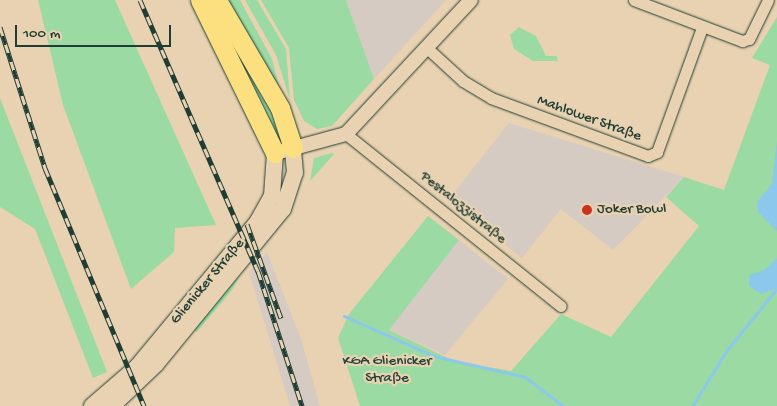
<!DOCTYPE html>
<html>
<head>
<meta charset="utf-8">
<style>
	body { margin:0 }
	#map { position:relative; width:777px; height:406px; overflow:hidden; background:#e8d2b1; font-family:"Gochi Hand",sans-serif }
	div>[style] { position:absolute }
	[style*='--x'] { left:calc(var(--x)*1px); top:calc(var(--y)*1px); width:calc(var(--w)*1px); rotate:calc(var(--a)*1deg) }
	.built>* { inset:0; background:#d5cbc2 }
	.green>* { inset:0; background:#9cdaa3 }
	.water>* { inset:0; background:#8bc8eb }
	.stream>* { height:3px; margin:-1.5px; padding:0 1.5px; transform-origin:1.5px; border-radius:1.5px; background:#8bc8eb }
	.roads { filter:drop-shadow(0 0 1px #1f3d34) drop-shadow(0 0 1px #1f3d34) }
	.minor>* { height:11px; margin:-5.5px; padding:0 5.5px; transform-origin:5.5px; border-radius:5.5px; background:#e8d2b1 }
	.tertiary>* { height:14px; margin:-7px; padding:0 7px; transform-origin:7px; border-radius:7px; background:#e8d2b1 }
	.secondary>* { height:16px; margin:-8px; padding:0 8px; transform-origin:8px; border-radius:8px; background:#e8d2b1 }
	.trunk>* { height:19px; margin:-9.5px; padding:0 9.5px; transform-origin:9.5px; border-radius:9.5px; background:#fce080 }
	.rail>* { height:5px; margin-top:-2.5px; transform-origin:0; background:repeating-linear-gradient(90deg,#e8d2b1 0 9px,#1f3d34 0 18px); box-sizing:border-box; border-block:1px solid #1f3d34 }
	.dots>* { width:14px; height:14px; translate:-50% -50%; box-sizing:border-box; border:2px solid #e8d2b1; border-radius:50% }
	span { translate:-50% -50%; white-space:nowrap; text-align:center; line-height:1.15; -webkit-text-stroke:4.5px #e8d2b1; paint-order:stroke }
	.street-label { font-size:15px; color:#1f3d34 }
	.poi-label { font-size:15px; color:#1f3d34 }
	.left { translate:0 -50%; text-align:left }
	.park-label { font-size:15px; color:#25453a }
	.scale { position:absolute; left:15px; top:25px; width:156px; height:22px; box-sizing:border-box; border:2px solid #1f3d34; border-top:0; padding-left:6px; font-size:15px; line-height:18px; white-space:nowrap; color:#1f3d34; -webkit-text-stroke:4px #e8d2b1; paint-order:stroke }
</style>
</head>
<body>
<div id="map">
	<div class="built">
		<div style="clip-path:polygon(346px 0,446px 0,374px 79px)"></div>
		<div style="clip-path:polygon(509px 123px,684px 177px,613px 250px,561px 209px,522px 258px,448px 200px)"></div>
		<div style="clip-path:polygon(459px 240px,508px 279px,445px 355px,388px 329px)"></div>
		<div style="clip-path:polygon(267px 252px,301px 339px,320px 406px,290px 406px,249px 272px)"></div>
	</div>
	<div class="green">
		<div style="clip-path:polygon(38px 0,115px 0,216px 225px,175px 228px,174px 252px,131px 289px,63px 105px)"></div>
		<div style="clip-path:polygon(227px 0,240px 0,272px 59px,283px 101px)"></div>
		<div style="clip-path:polygon(245px 0,257px 0,286px 49px,290px 100px,276px 55px)"></div>
		<div style="clip-path:polygon(261px 0,346px 0,374px 79px,332px 126px,317px 129px,304px 121px,294px 100px,289px 48px)"></div>
		<div style="clip-path:polygon(777px 17px,777px 406px,360px 406px,338px 338px,349px 314px,428px 216px,459px 240px,389px 330px,454px 361px,511px 371px,561px 314px,611px 337px,699px 226px,666px 197px,684px 177px,724px 190px,770px 65px,752px 58px)"></div>
		<div style="clip-path:polygon(519px 27px,536px 36px,546px 56px,557px 56px,558px 61px,533px 61px,514px 49px,510px 35px)"></div>
		<div style="clip-path:polygon(234px 44px,283px 131px,276px 133px)"></div>
		<div style="clip-path:polygon(0 98px,107px 372px,93px 378px,35px 229px,0 207px)"></div>
		<div style="clip-path:polygon(332px 153px,334px 154px,310px 181px,314px 158px)"></div>
		<div style="clip-path:polygon(240px 275px,232px 290px,197px 332px,194px 330px)"></div>
	</div>
	<div class="water">
		<div style="clip-path:polygon(777px 140px,777px 231px,758px 212px,757px 202px,772px 184px)"></div>
		<div style="clip-path:polygon(777px 258px,777px 288px,761px 294px,749px 286px,749px 275px,763px 271px)"></div>
	</div>
	<div class="stream">
		<div style="--x:344;--y:316;--w:98;--a:24"></div>
		<div style="--x:434;--y:356;--w:93;--a:13"></div>
		<div style="--x:525;--y:377;--w:48;--a:37.3"></div>
		<div style="--x:692;--y:406;--w:66;--a:-58"></div>
		<div style="--x:727;--y:350;--w:80;--a:-51.1"></div>
	</div>
	<div class="roads">
		<div class="minor">
			<div style="--x:634;--y:0;--w:116;--a:20.8"></div>
			<div style="--x:742;--y:41;--w:7;--a:-16"></div>
			<div style="--x:749;--y:39;--w:43;--a:-64"></div>
			<div style="--x:427;--y:48;--w:49;--a:42.5"></div>
			<div style="--x:463;--y:81;--w:33;--a:31"></div>
			<div style="--x:491;--y:98;--w:167;--a:20.3"></div>
			<div style="--x:648;--y:156;--w:10;--a:-24"></div>
			<div style="--x:657;--y:152;--w:132;--a:-70.1"></div>
			<div style="--x:346;--y:134;--w:275;--a:38.7"></div>
		</div>
		<div class="tertiary">
			<div style="--x:283;--y:151;--w:65;--a:-15.1"></div>
			<div style="--x:346;--y:134;--w:183;--a:-47"></div>
		</div>
		<div class="secondary">
			<div style="--x:92;--y:406;--w:60;--a:-40.9"></div>
			<div style="--x:137;--y:367;--w:190;--a:-50.3"></div>
			<div style="--x:258;--y:221;--w:29;--a:-61"></div>
			<div style="--x:272;--y:196;--w:43;--a:-86"></div>
			<div style="--x:112;--y:406;--w:61;--a:-43.7"></div>
			<div style="--x:156;--y:364;--w:200;--a:-50.7"></div>
			<div style="--x:283;--y:209;--w:38;--a:-72"></div>
			<div style="--x:295;--y:173;--w:25;--a:-95"></div>
		</div>
		<div class="trunk">
			<div style="--x:200;--y:0;--w:170;--a:63.9"></div>
			<div style="--x:217;--y:0;--w:125;--a:59.7"></div>
			<div style="--x:280;--y:108;--w:42;--a:72"></div>
		</div>
	</div>
	<div class="rail">
		<div style="--x:140;--y:0;--w:296;--a:66.5"></div>
		<div style="--x:258;--y:271;--w:142;--a:71.9"></div>
		<div style="--x:0;--y:27;--w:148;--a:72.3"></div>
		<div style="--x:45;--y:168;--w:258;--a:67.4"></div>
		<div style="--x:247;--y:224;--w:100;--a:70.1"></div>
	</div>
	<div class="dots">
		<div style="left:587px;top:210px;background:#c8321e"></div>
	</div>
	<div class="street-label">
		<span style="left:589px;top:119px;rotate:20deg">Mahlower Straße</span>
		<span style="left:463px;top:208px;rotate:39deg">Pestalozzistraße</span>
		<span style="left:208px;top:282px;rotate:-50deg">Glienicker Straße</span>
	</div>
	<div class="poi-label">
		<span class="left" style="left:597px;top:210px">Joker Bowl</span>
	</div>
	<div class="park-label">
		<span style="left:387px;top:370px">KGA Glienicker<br>Straße</span>
	</div>
	<div class="scale">100 m</div>
</div>
</body>
</html>
